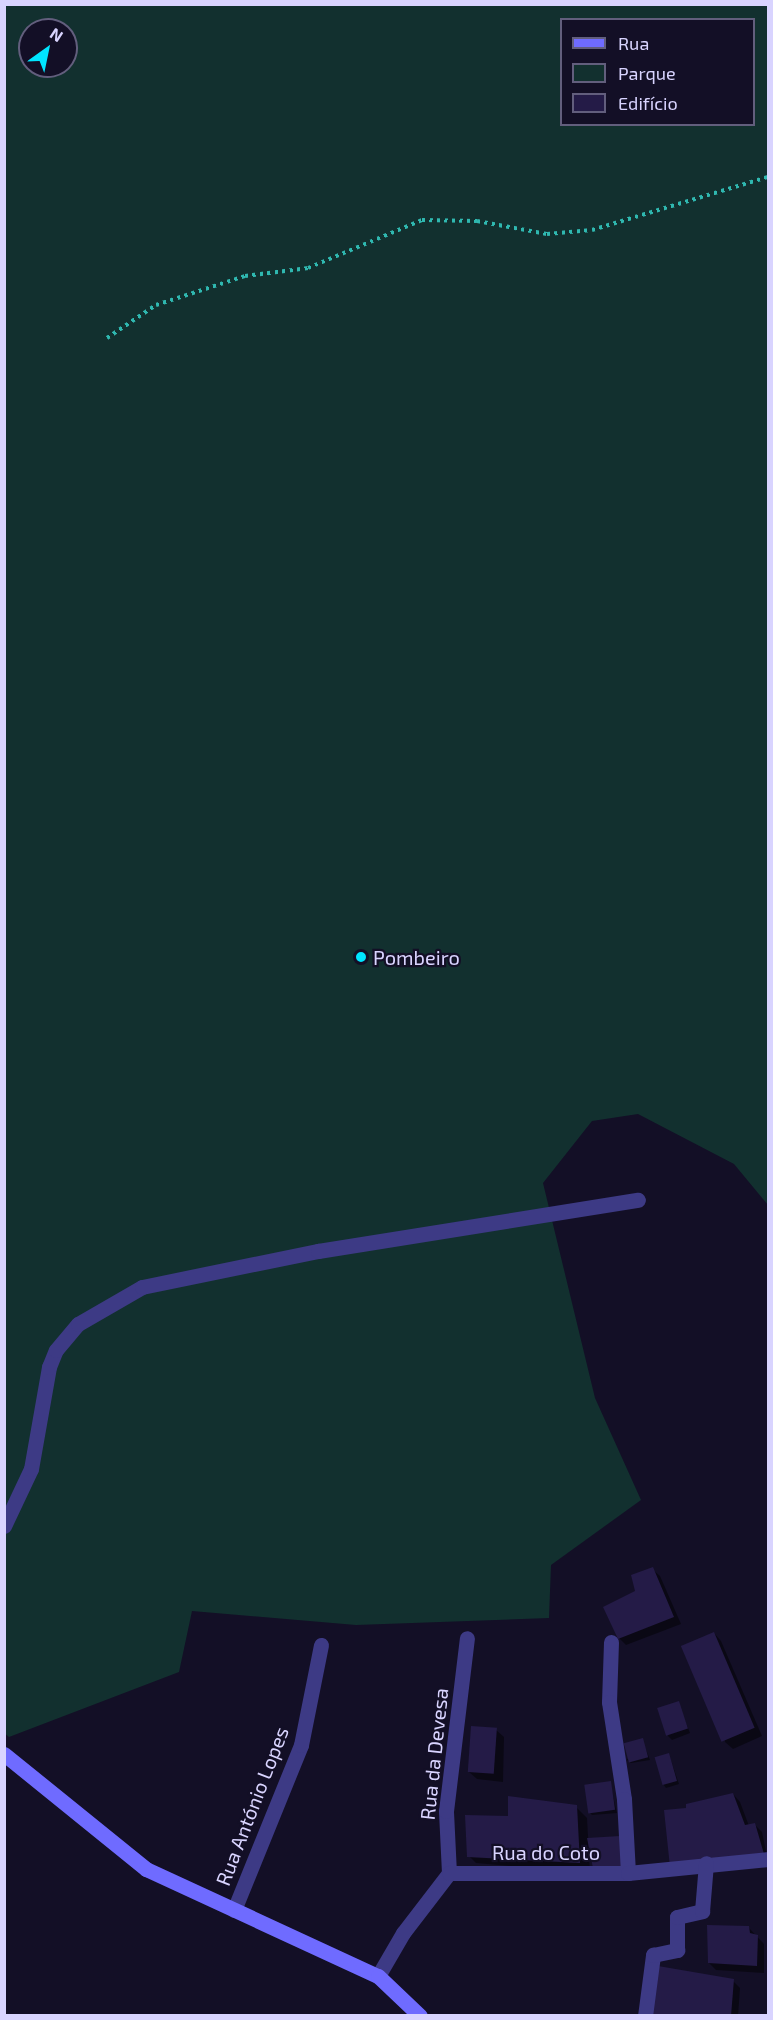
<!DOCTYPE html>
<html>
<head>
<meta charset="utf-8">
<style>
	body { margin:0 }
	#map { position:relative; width:773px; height:2020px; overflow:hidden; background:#130f26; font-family:"Exo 2",sans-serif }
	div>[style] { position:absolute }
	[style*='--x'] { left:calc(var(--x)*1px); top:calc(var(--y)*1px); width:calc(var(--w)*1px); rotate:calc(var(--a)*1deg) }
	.green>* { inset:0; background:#12302f }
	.shadow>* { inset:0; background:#0007 }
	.building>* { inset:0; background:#241b47; transform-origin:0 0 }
	.path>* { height:4px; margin-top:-2px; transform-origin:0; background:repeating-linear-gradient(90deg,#2fb8b0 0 3px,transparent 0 7.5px) }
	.street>* { height:15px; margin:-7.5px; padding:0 7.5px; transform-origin:7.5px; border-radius:7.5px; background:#3d3a85 }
	.secondary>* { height:15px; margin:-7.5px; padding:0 7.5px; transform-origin:7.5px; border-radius:7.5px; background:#6f6bff }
	.dots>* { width:16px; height:16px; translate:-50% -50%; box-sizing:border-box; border:3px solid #130f26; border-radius:50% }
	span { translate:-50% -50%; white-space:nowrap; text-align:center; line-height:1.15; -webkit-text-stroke:4.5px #130f26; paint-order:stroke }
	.poi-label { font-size:20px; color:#d9d4ff }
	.left { translate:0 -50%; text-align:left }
	.street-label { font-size:20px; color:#d9d4ff }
	.frame { position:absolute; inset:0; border:6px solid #d9d4ff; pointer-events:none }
	.legend { position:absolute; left:560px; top:18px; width:195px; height:108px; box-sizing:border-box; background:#130f26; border:2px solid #625e7d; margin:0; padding:8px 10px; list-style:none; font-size:18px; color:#d9d4ff }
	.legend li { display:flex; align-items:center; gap:12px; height:30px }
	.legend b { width:30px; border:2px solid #625e7d }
	.north { position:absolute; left:18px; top:18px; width:60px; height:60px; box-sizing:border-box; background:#130f26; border:2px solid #625e7d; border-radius:50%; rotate:33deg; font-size:16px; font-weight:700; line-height:24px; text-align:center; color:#d9d4ff }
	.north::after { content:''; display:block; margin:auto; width:21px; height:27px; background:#00e5ff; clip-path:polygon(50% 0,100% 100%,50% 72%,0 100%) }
</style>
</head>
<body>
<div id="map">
	<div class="green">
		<div style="clip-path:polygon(evenodd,4px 5px,768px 5px,768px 1205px,734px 1164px,638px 1114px,592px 1121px,543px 1183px,595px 1398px,641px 1500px,551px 1565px,549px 1618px,356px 1625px,192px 1611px,179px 1672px,9px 1737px,4px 1733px,4px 5px,562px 20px,754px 20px,754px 124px,562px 124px,562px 20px,4px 5px,30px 30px,66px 30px,66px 66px,30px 66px,30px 30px)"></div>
	</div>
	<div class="shadow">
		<div style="clip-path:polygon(652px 1569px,660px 1576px,681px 1624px,626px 1645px,619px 1638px,637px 1592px)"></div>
		<div style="clip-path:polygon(714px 1633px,721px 1641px,762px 1736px,733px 1749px,725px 1742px)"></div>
		<div style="clip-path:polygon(678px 1703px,690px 1733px,672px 1740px,668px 1736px)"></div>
		<div style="clip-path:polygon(496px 1730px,504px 1737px,503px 1782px,477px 1779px,469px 1772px)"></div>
		<div style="clip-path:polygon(642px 1739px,650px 1760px,631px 1763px,627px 1760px)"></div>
		<div style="clip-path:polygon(669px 1755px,679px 1784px,666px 1788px,663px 1784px)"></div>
		<div style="clip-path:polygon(610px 1783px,617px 1813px,592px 1815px,589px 1812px)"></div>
		<div style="clip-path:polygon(733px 1794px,740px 1802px,749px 1826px,754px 1824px,762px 1832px,768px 1861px,686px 1809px)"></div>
		<div style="clip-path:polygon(576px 1807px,587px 1818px,590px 1873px,476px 1863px,469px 1856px,507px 1817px)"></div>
		<div style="clip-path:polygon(749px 1928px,764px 1944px,764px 1973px,716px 1970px,709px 1963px)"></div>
		<div style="clip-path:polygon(733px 1981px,740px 1988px,738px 2016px,653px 2016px)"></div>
	</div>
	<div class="building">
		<div style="clip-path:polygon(653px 1567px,674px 1617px,618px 1639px,603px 1607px,635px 1591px,631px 1575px)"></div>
		<div style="left:714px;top:1632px;width:104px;height:36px;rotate:67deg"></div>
		<div style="left:679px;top:1701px;width:29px;height:23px;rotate:72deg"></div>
		<div style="left:471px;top:1726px;width:26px;height:46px;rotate:4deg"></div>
		<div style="left:643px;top:1738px;width:20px;height:20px;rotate:75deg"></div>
		<div style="left:669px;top:1753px;width:29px;height:15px;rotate:74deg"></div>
		<div style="left:611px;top:1781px;width:29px;height:27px;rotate:82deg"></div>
		<div style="clip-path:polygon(733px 1793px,745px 1825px,755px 1823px,764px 1854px,670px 1867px,664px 1810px,686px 1808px,686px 1804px)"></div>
		<div style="clip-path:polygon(508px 1796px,577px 1805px,580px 1863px,467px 1857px,465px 1815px,508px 1816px)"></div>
		<div style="clip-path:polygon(620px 1836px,624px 1867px,593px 1868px,587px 1838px)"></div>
		<div style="clip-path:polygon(707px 1925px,749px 1926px,750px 1933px,758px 1935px,757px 1966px,708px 1963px)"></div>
		<div style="clip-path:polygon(658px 1966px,734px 1979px,731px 2016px,652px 2016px)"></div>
	</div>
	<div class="path">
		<div style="--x:107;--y:338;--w:59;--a:-34"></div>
		<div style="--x:156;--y:305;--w:94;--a:-18"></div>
		<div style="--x:245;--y:276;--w:64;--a:-7.2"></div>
		<div style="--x:308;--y:268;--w:124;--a:-22.8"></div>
		<div style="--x:422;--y:220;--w:55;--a:1"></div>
		<div style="--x:477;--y:221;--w:71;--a:10.5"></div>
		<div style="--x:547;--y:234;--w:45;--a:-5.1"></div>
		<div style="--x:592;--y:230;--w:184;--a:-16.8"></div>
	</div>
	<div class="street">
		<div style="--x:4;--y:1526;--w:63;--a:-64.7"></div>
		<div style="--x:31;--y:1469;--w:104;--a:-80"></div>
		<div style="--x:49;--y:1367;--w:18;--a:-68"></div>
		<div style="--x:56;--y:1350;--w:34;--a:-50"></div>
		<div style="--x:78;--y:1324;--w:74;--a:-30"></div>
		<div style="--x:142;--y:1287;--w:180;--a:-11.6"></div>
		<div style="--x:318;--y:1251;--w:324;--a:-9.1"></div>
		<div style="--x:611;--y:1642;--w:60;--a:91.9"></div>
		<div style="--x:609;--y:1702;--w:98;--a:81.2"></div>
		<div style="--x:624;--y:1799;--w:74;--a:86.9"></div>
		<div style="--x:449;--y:1873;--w:62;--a:-92.8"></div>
		<div style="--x:446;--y:1811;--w:174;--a:-83.1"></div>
		<div style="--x:234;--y:1910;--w:178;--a:-67.9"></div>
		<div style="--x:301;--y:1745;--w:102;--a:-78.7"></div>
		<div style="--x:378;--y:1976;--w:50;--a:-59.8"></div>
		<div style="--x:403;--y:1933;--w:76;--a:-52.5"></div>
		<div style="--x:449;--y:1873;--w:179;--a:0"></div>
		<div style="--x:628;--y:1873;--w:141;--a:-5.7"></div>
		<div style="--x:645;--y:2016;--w:62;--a:-82.5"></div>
		<div style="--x:653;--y:1955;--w:25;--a:-12"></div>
		<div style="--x:677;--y:1950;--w:33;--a:-90"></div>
		<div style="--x:677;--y:1917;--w:26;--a:-13"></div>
		<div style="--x:702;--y:1911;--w:48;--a:-85.2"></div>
	</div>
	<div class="secondary">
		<div style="--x:4;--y:1754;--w:183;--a:39"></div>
		<div style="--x:146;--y:1869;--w:255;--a:24.8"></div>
		<div style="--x:378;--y:1976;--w:58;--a:43.6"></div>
	</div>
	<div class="dots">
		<div style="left:361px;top:957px;background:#00e5ff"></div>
	</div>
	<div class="poi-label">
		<span class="left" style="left:373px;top:957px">Pombeiro</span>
	</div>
	<div class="street-label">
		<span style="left:434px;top:1754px;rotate:-84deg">Rua da Devesa</span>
		<span style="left:252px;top:1806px;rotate:-69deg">Rua António Lopes</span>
		<span style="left:546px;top:1852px">Rua do Coto</span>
	</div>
	<div class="frame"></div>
	<ul class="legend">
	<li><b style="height:8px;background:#6f6bff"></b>Rua</li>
	<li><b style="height:16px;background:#12302f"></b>Parque</li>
	<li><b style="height:16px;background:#241b47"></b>Edifício</li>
	</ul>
	<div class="north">N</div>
</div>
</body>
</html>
